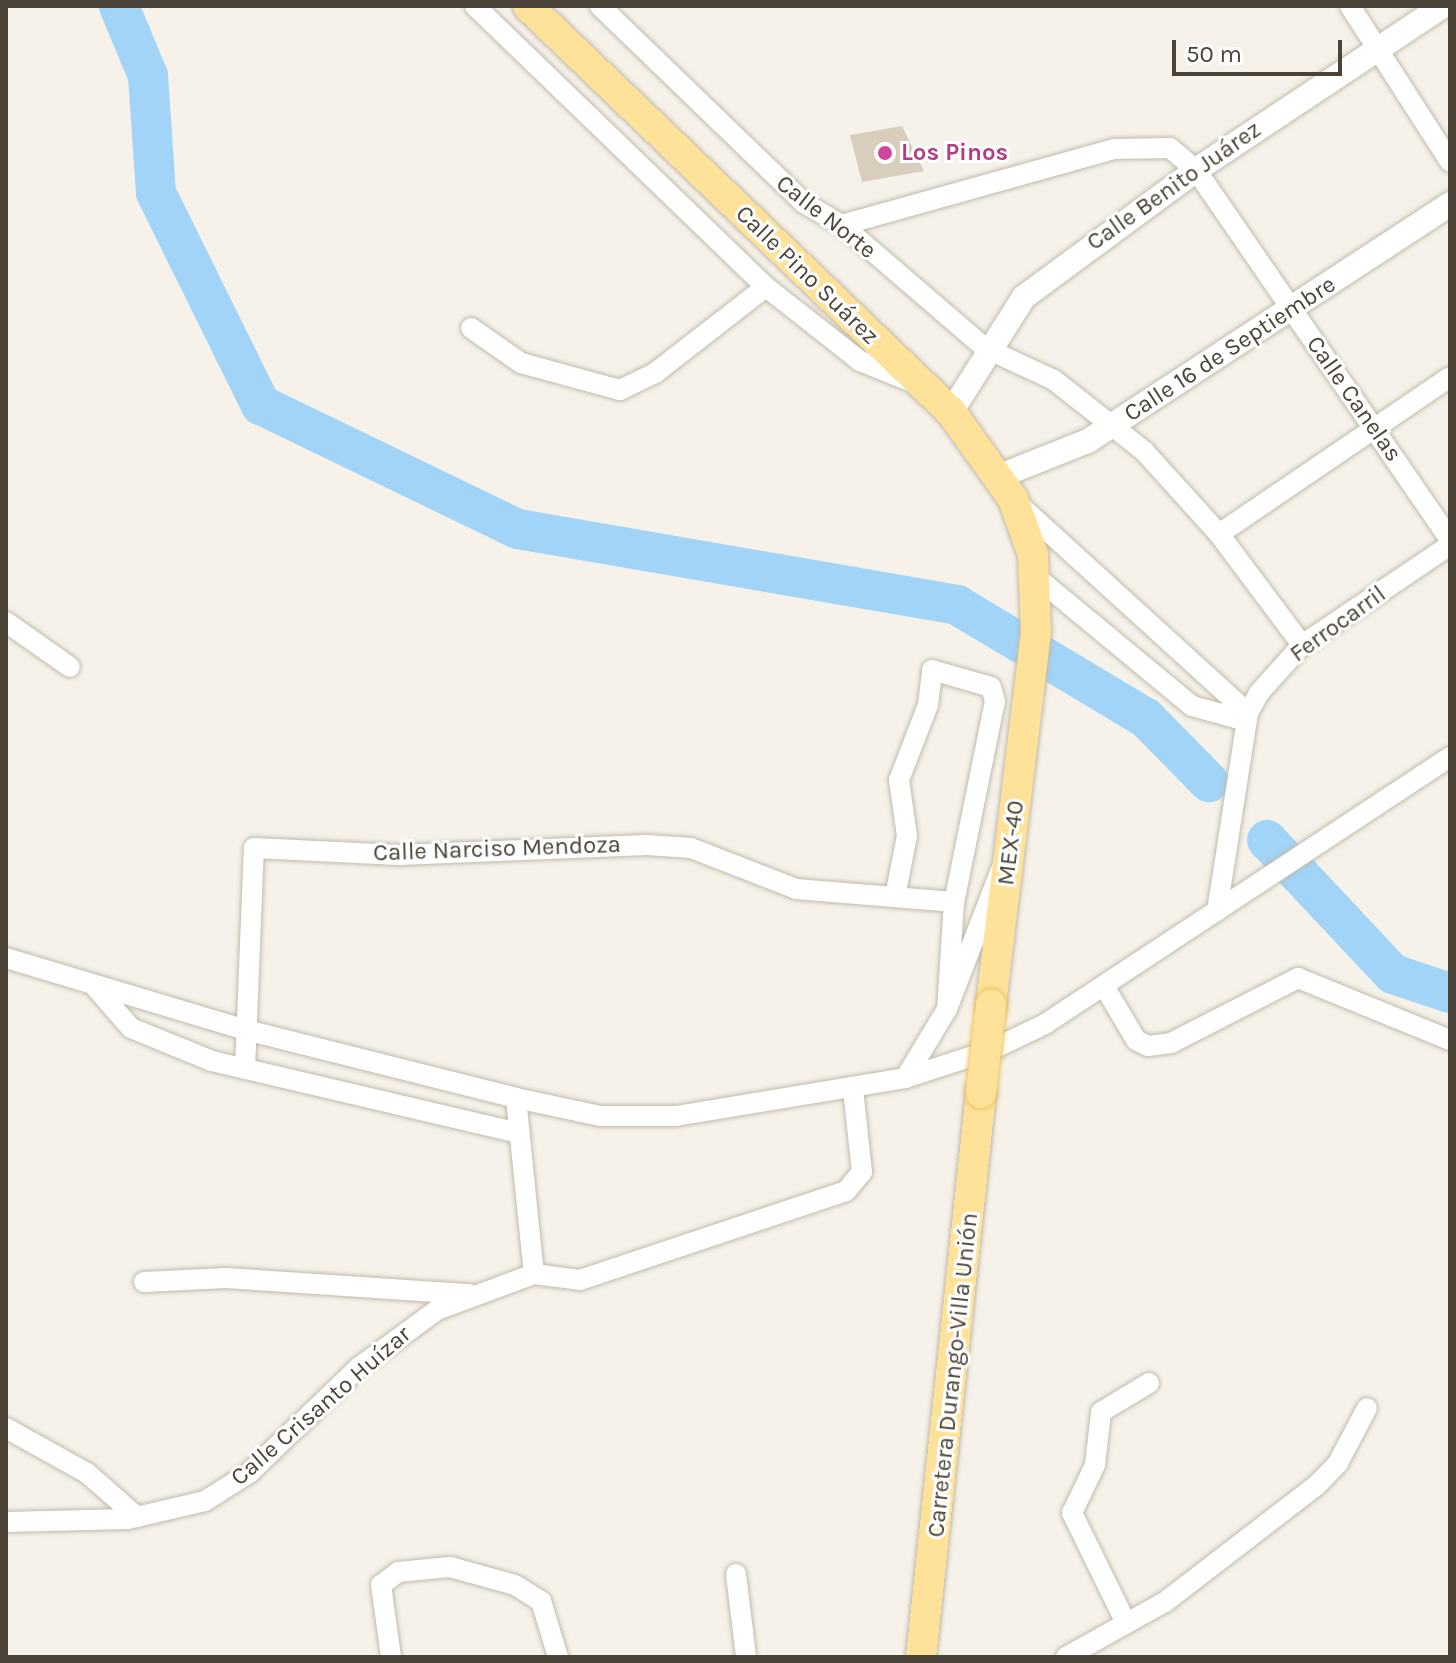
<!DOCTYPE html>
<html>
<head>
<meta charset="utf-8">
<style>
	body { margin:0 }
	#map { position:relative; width:1456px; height:1663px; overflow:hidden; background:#f6f2e9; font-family:Karla,sans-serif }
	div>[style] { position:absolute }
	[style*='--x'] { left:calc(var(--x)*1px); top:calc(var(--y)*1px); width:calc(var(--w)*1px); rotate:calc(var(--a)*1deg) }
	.river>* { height:40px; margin:-20px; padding:0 20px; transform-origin:20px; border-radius:20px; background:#a1d4f7 }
	.building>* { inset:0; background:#d9cebe }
	.roads { filter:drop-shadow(0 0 2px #c2baab) drop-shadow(0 0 2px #c2baab) }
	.minor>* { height:20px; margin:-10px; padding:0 10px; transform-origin:10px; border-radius:10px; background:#fff }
	.tertiary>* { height:24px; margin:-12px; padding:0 12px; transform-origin:12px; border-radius:12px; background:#fff }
	.primary>* { height:30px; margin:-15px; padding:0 15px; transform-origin:15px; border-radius:15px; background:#ffe299 }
	.bridges { filter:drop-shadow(0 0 2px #eec35f) drop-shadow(0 0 2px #eec35f) }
	.primary-bridge>* { height:30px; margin:-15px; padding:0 15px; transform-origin:15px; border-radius:15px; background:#ffe299 }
	.dots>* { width:22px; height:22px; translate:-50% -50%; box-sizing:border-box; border:4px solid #fff; border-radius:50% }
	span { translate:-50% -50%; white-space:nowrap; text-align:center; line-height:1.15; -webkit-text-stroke:6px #fff; paint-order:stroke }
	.hotel-label { font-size:24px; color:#b23c85; font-weight:700 }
	.left { translate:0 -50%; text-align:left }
	.street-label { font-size:24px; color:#4b4337 }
	.frame { position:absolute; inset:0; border:8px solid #4b4337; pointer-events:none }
	.scale { position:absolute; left:1172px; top:40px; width:170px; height:36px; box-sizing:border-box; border:4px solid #4b4337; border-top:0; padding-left:10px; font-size:24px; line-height:28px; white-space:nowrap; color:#4b4337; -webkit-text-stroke:6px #fff; paint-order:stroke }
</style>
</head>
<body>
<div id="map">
	<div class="river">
		<div style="--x:119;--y:6;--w:76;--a:67.5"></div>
		<div style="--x:148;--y:76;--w:117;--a:86.1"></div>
		<div style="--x:156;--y:193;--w:237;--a:63.7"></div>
		<div style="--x:261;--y:405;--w:285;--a:25.8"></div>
		<div style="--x:518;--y:529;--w:446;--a:9.8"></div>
		<div style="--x:957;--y:605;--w:220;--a:30.9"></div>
		<div style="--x:1146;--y:718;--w:90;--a:45.5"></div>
		<div style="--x:1267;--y:840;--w:184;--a:46.8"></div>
		<div style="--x:1393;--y:974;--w:60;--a:18.4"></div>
	</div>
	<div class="building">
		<div style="clip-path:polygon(902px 126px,924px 171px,862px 182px,850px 135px)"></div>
	</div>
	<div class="roads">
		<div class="minor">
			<div style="--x:475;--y:6;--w:405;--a:44"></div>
			<div style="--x:766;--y:287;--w:120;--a:38.2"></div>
			<div style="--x:860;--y:361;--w:56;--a:22"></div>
			<div style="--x:600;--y:6;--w:284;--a:44"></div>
			<div style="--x:804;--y:203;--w:44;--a:30.1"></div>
			<div style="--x:842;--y:225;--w:189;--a:40.7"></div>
			<div style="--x:985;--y:348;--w:76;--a:24.9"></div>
			<div style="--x:1054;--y:380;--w:115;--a:38.3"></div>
			<div style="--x:1144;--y:451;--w:112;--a:47.9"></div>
			<div style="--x:1219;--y:534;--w:139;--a:53.2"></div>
			<div style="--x:1350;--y:6;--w:185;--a:57.3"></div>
			<div style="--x:842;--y:225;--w:283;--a:-15.6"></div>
			<div style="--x:1115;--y:149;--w:55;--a:-1"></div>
			<div style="--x:1170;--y:148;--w:34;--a:40"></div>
			<div style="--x:1196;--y:170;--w:449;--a:55.5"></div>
			<div style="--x:471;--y:328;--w:61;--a:35"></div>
			<div style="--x:521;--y:363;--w:103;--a:15.3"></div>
			<div style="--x:620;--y:390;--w:39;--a:-26"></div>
			<div style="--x:655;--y:373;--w:140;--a:-37.8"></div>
			<div style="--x:1016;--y:502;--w:314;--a:42.3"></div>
			<div style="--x:1248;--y:713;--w:13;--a:157"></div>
			<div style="--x:1236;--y:718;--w:46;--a:-164.7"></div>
			<div style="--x:1192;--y:706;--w:202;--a:-140.4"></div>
			<div style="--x:1219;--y:534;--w:279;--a:-34.2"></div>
			<div style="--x:6;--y:622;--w:78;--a:35.1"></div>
			<div style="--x:895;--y:897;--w:62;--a:-78.9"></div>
			<div style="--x:907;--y:836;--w:57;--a:-98.1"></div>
			<div style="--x:899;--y:780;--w:80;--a:-68.9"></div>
			<div style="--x:928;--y:705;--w:35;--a:-83"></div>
			<div style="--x:932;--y:670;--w:61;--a:16.1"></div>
			<div style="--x:991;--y:687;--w:15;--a:74"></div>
			<div style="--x:995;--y:701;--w:205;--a:101.5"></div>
			<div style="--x:954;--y:902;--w:107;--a:93.7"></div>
			<div style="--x:1217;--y:911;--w:200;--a:-81.1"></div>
			<div style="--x:1248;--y:713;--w:23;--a:-61"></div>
			<div style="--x:1259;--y:693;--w:64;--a:-48.1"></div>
			<div style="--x:1302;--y:645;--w:179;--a:-34"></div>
			<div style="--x:6;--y:958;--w:251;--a:16.7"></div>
			<div style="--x:246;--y:1030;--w:278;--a:14.1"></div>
			<div style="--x:516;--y:1098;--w:86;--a:12.1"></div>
			<div style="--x:600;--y:1116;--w:76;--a:0"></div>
			<div style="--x:676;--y:1116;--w:232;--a:-9.4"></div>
			<div style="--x:905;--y:1078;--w:90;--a:-18"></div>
			<div style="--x:991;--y:1050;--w:60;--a:-25.7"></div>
			<div style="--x:1045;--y:1024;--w:485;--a:-33.4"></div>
			<div style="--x:1104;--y:986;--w:63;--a:59.3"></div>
			<div style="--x:1136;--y:1040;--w:13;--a:27"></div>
			<div style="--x:1148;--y:1046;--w:23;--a:-7"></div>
			<div style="--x:1171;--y:1043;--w:143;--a:-27.1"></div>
			<div style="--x:1298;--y:978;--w:164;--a:22.2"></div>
			<div style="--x:96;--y:988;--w:53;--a:48.8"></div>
			<div style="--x:131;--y:1028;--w:87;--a:22.2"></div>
			<div style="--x:212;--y:1061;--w:316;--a:13.2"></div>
			<div style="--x:245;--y:1069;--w:221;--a:-87.7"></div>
			<div style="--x:254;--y:848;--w:145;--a:2.8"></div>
			<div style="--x:399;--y:855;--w:248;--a:-2.3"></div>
			<div style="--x:647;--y:845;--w:44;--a:3.9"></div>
			<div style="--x:691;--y:848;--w:113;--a:21.3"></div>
			<div style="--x:796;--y:889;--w:159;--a:4.7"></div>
			<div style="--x:906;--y:1077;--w:79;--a:-58.9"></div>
			<div style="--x:947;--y:1009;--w:152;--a:-68.8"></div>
			<div style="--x:516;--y:1098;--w:177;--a:84.2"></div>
			<div style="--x:144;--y:1282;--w:82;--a:-2.8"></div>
			<div style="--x:226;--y:1278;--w:244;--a:3.8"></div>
			<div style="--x:6;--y:1428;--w:93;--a:29.1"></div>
			<div style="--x:87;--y:1473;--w:67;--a:41.3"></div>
			<div style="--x:6;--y:1522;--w:122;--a:-1.4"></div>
			<div style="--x:128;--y:1519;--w:79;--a:-13.2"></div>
			<div style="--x:205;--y:1501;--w:52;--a:-32.5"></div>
			<div style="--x:249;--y:1473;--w:151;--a:-43.9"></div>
			<div style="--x:358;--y:1368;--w:98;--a:-36.3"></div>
			<div style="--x:437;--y:1310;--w:103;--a:-20.4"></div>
			<div style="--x:534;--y:1274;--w:46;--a:7.4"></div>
			<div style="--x:580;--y:1280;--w:280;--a:-18.5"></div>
			<div style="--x:846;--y:1191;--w:25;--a:-50"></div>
			<div style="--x:862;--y:1172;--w:83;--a:-96.2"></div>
			<div style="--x:736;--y:1574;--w:84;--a:83.1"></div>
			<div style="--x:1126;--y:1623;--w:123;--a:-116.1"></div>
			<div style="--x:1072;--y:1513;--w:53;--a:-64.4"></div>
			<div style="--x:1095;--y:1465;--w:53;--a:-83.5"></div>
			<div style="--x:1101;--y:1412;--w:56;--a:-31.1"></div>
			<div style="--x:391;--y:1657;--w:73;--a:-97.9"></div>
			<div style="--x:381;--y:1585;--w:21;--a:-37"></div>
			<div style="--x:398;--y:1572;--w:52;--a:-5.5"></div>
			<div style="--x:450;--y:1567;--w:67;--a:15.5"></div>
			<div style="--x:515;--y:1585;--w:31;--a:32"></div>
			<div style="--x:541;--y:1601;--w:59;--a:73.1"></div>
			<div style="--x:1066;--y:1657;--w:113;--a:-29.1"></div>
			<div style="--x:1165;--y:1602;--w:193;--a:-37.6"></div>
			<div style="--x:1318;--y:1484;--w:29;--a:-46"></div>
			<div style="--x:1338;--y:1463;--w:62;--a:-62.2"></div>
		</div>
		<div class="tertiary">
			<div style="--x:951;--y:412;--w:136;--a:-57.6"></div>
			<div style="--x:1024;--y:297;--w:214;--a:-36.4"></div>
			<div style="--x:1196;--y:170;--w:296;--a:-33.6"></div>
			<div style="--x:1000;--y:476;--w:95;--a:-21.7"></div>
			<div style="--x:1088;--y:441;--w:433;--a:-33.2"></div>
		</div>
		<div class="primary">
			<div style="--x:528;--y:6;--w:586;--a:43.83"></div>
			<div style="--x:951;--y:412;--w:107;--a:54.5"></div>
			<div style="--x:1013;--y:499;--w:59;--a:70.3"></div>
			<div style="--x:1033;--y:555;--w:77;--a:87.8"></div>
			<div style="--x:1036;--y:632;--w:376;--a:96.9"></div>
			<div style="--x:921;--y:1657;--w:567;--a:-83.93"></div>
		</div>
	</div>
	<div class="bridges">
		<div class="primary-bridge">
			<div style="--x:981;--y:1093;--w:89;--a:-83.5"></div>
		</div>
	</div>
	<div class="dots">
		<div style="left:885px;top:153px;background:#d1479c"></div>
	</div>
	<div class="hotel-label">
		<span class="left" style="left:901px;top:153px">Los Pinos</span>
	</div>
	<div class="street-label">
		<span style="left:1174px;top:186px;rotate:-35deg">Calle Benito Juárez</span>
		<span style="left:826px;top:217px;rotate:38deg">Calle Norte</span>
		<span style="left:807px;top:275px;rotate:44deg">Calle Pino Suárez</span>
		<span style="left:1230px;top:349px;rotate:-33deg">Calle 16 de Septiembre</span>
		<span style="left:1354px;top:399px;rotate:55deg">Calle Canelas</span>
		<span style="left:1338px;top:624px;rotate:-36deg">Ferrocarril</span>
		<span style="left:1011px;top:843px;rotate:-83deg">MEX-40</span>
		<span style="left:497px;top:849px;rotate:-2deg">Calle Narciso Mendoza</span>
		<span style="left:953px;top:1375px;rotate:-84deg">Carretera Durango-Villa Unión</span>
		<span style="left:321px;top:1406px;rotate:-41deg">Calle Crisanto Huízar</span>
	</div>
	<div class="frame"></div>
	<div class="scale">50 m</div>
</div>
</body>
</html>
